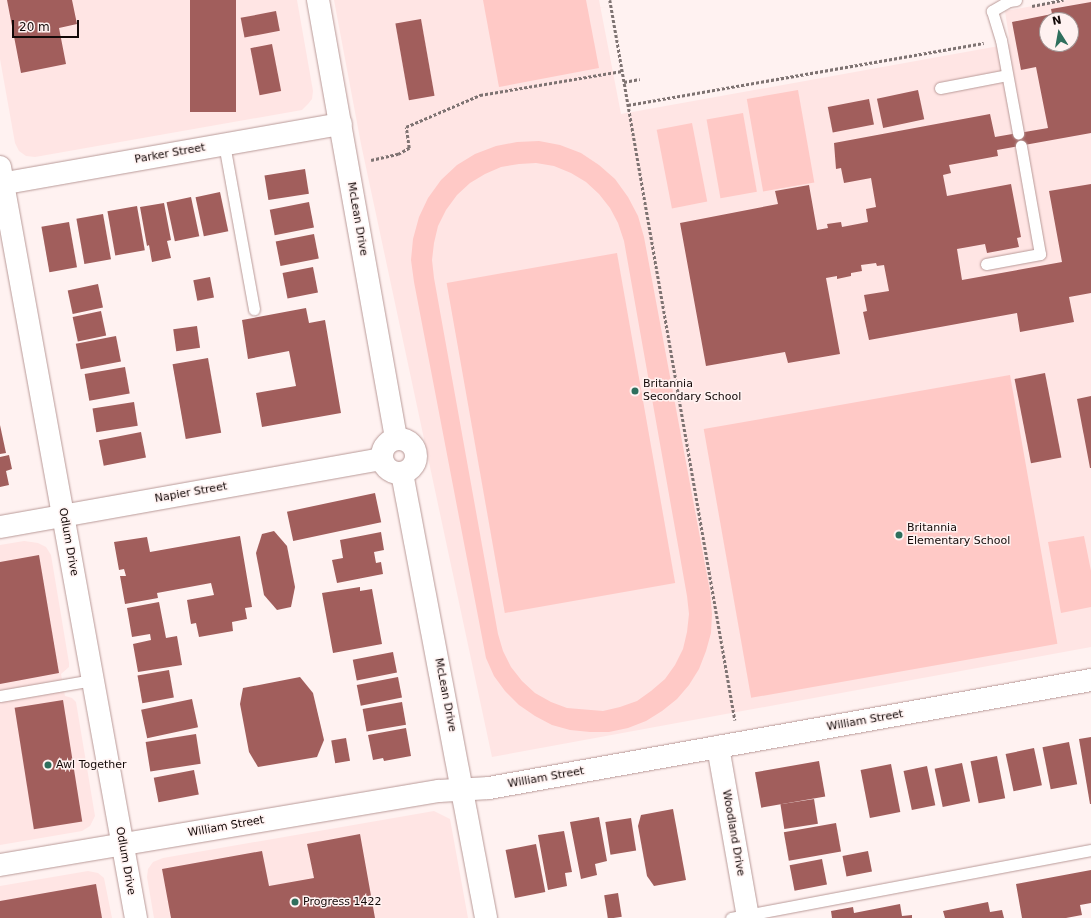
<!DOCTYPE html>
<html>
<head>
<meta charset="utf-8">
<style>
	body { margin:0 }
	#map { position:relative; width:1091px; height:918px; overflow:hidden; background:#fff2f1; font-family:"DejaVu Sans",sans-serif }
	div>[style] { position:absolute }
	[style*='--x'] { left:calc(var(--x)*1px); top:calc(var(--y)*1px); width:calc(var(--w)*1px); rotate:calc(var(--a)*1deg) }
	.built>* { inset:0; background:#ffe5e4 }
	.green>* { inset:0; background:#ffc9c6; transform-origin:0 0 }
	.building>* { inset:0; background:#a15e5c; transform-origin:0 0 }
	.path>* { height:2.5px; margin-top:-1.25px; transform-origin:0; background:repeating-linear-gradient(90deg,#7e7372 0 3px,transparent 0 5px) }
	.roads { filter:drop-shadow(0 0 1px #b99a98) drop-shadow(0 0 1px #b99a98) }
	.lane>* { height:11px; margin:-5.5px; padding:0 5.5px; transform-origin:5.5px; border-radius:5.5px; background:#fff }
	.street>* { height:22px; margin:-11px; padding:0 11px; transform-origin:11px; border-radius:11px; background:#fff }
	.street>.ring { margin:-11px; padding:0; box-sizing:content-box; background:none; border:22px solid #fff; border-radius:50% }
	.dots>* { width:11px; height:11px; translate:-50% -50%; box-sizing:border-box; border:2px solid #fff2f1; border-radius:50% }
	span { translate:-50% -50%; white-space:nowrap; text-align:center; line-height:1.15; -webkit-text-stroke:3px #fff2f1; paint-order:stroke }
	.street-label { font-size:11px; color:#130908 }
	.poi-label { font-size:11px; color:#130908 }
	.left { translate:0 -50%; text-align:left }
	.north { position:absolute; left:1039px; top:12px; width:40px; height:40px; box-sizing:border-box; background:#fff2f1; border:1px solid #a19594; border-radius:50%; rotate:349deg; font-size:11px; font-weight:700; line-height:16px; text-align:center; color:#130908 }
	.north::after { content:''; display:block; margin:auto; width:14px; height:18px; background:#2f6f5d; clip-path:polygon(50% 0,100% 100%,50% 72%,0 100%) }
	.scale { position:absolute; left:12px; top:20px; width:67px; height:18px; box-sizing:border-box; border:2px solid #130908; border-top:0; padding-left:5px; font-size:12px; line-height:14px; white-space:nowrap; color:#130908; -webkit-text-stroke:3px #fff2f1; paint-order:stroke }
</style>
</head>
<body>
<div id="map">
	<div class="built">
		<div style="clip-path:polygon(0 0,297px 0,313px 91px,312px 99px,308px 104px,302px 110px,35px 157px,26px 156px,19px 151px,15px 143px,0 59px)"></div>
		<div style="clip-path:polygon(evenodd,334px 0,599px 0,621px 114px,1010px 44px,1005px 11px,1067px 0,1091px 0,1091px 647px,492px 757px,361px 144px,334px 0,1047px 20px,1071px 20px,1071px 44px,1047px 44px,1047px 20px)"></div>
		<div style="clip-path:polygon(24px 541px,38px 543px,46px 547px,51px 555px,69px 663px,69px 667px,61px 674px,65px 696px,72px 698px,76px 702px,95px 816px,90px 826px,82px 831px,0 845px,0 545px)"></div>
		<div style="clip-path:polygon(434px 811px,450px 819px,468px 918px,154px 918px,147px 877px,148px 869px,153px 862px,163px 858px)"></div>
		<div style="clip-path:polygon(88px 871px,98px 873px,104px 878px,112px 918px,0 918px,0 886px)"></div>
	</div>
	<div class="green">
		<div style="clip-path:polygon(483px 0,586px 0,599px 68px,499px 87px)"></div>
		<div style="left:798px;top:90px;width:94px;height:52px;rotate:80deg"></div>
		<div style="left:743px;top:113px;width:80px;height:37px;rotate:80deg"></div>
		<div style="left:692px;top:123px;width:80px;height:36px;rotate:79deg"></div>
		<div style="clip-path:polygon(evenodd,539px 141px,560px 145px,581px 153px,599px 165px,615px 179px,628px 197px,638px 216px,644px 237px,710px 591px,712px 614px,711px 633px,706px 651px,699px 669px,689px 685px,677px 699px,662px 711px,646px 721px,628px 728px,609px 732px,590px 732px,570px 730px,552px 725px,535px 716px,519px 705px,505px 691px,494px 676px,486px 658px,414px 282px,411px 260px,413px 239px,419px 217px,428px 198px,441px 180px,457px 165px,475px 154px,496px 146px,517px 142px,539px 141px,536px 163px,554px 166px,571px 173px,586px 182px,599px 194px,610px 208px,618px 223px,624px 241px,687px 596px,689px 614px,687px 632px,683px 649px,675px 665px,665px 679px,651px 691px,637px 701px,620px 707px,603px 711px,567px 708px,551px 702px,535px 693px,522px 681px,511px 667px,503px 651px,498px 634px,434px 278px,432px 260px,434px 243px,438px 226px,446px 210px,457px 195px,470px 183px,485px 174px,501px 167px,519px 164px,536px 163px)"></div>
		<div style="left:617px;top:253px;width:335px;height:173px;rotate:80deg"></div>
		<div style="left:1010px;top:375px;width:273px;height:311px;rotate:80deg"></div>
		<div style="clip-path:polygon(1084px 536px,1091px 571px,1091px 607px,1061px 613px,1048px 542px)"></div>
	</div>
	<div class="building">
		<div style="clip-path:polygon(7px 0,72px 0,77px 24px,59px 28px,66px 64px,21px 73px)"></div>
		<div style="left:190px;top:0;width:46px;height:112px"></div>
		<div style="clip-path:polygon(evenodd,1091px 2px,1091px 133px,997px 150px,998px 156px,949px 165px,951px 173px,943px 175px,947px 196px,1011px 184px,1021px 237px,1017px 238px,1019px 247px,987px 253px,985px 244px,957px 249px,962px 280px,1062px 262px,1049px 191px,1091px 184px,1091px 293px,1069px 297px,1074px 322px,1020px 332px,1017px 313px,869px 340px,863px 312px,867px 311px,864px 295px,889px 291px,884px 265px,877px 266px,876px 263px,861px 265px,862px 271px,851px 273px,851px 276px,837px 279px,837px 276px,826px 278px,840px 354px,788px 363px,785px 352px,706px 366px,680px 223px,778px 204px,775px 191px,809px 185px,817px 230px,828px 228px,827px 224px,841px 222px,842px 227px,868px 222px,866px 209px,876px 207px,871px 178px,844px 183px,841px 168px,836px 169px,834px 143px,990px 114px,995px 137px,1048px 128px,1036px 67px,1021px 70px,1012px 22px,1052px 14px,1051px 9px,1091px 2px,1047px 20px,1071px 20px,1071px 44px,1047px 44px,1047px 20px)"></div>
		<div style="left:276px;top:11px;width:20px;height:36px;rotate:79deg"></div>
		<div style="left:421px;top:19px;width:78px;height:26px;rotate:80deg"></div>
		<div style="left:272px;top:44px;width:48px;height:22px;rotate:79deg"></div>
		<div style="left:918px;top:90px;width:30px;height:42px;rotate:78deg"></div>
		<div style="left:869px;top:99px;width:26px;height:42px;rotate:79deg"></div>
		<div style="left:305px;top:169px;width:25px;height:41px;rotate:81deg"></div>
		<div style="left:220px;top:192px;width:40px;height:25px;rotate:78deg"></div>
		<div style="left:191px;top:197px;width:40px;height:25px;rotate:78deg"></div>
		<div style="left:309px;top:202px;width:26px;height:40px;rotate:79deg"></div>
		<div style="clip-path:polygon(164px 203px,171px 240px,167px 241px,171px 258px,152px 262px,149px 245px,147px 246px,140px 207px)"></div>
		<div style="left:137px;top:206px;width:45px;height:30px;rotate:80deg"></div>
		<div style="left:103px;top:214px;width:46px;height:27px;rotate:80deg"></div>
		<div style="left:69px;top:222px;width:46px;height:28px;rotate:80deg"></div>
		<div style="left:314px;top:234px;width:25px;height:39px;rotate:79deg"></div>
		<div style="left:313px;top:267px;width:26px;height:31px;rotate:79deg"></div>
		<div style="left:210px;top:277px;width:21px;height:17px;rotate:79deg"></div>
		<div style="left:98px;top:284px;width:24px;height:31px;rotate:78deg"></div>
		<div style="clip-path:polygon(306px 308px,309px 323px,325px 320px,341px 413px,262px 427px,256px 393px,296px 386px,289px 351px,248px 359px,242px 320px)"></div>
		<div style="left:101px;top:311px;width:25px;height:29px;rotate:78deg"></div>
		<div style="left:197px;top:326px;width:22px;height:24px;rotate:82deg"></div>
		<div style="left:116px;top:336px;width:26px;height:41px;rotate:79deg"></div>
		<div style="left:208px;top:358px;width:76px;height:36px;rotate:80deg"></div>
		<div style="left:125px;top:367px;width:27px;height:41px;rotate:80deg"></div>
		<div style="left:1045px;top:373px;width:86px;height:31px;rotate:79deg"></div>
		<div style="clip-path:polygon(1091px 396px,1091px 468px,1090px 468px,1077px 399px)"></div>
		<div style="left:134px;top:402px;width:24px;height:42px;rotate:81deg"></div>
		<div style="clip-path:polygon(0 425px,6px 453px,0 454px)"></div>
		<div style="left:141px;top:432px;width:26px;height:43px;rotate:79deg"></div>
		<div style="clip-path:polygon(9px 455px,12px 469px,6px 471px,9px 485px,0 487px,0 457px)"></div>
		<div style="left:375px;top:493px;width:30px;height:90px;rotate:78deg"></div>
		<div style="clip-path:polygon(274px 531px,287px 546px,295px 587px,291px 607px,277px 610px,264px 595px,256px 553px,262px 534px)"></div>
		<div style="clip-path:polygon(381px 532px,384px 550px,374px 552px,376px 563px,381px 562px,383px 574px,337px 583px,332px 560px,343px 558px,340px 540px)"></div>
		<div style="clip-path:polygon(240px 536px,252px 607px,245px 608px,247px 619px,232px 622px,233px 631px,199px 637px,196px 623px,191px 624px,187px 600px,214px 595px,211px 583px,157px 593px,158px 598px,125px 604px,120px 576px,126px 576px,124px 569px,119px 570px,114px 542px,147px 537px,150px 552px)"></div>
		<div style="clip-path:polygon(39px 555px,59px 673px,0 684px,0 562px)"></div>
		<div style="clip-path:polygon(360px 587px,360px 591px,372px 589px,382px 644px,333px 653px,322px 593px)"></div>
		<div style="clip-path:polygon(159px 602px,166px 638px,177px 636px,182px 665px,138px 672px,133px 644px,151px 640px,150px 634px,132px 637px,127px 608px)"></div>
		<div style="left:393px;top:652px;width:21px;height:41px;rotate:79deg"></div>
		<div style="left:169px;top:670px;width:28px;height:32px;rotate:80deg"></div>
		<div style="clip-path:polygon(300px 677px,313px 693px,324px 740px,317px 757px,258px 767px,249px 752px,240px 704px,243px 688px)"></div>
		<div style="left:398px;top:677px;width:21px;height:42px;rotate:79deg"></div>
		<div style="left:192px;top:699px;width:29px;height:52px;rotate:78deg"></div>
		<div style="left:63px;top:700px;width:123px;height:49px;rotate:81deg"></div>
		<div style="left:402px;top:702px;width:23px;height:40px;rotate:80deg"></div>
		<div style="clip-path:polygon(406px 728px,411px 756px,384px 761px,383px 758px,373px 760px,368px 735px)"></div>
		<div style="left:196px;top:734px;width:30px;height:51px;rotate:81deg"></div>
		<div style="clip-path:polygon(1091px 737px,1091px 804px,1090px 804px,1079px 739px)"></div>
		<div style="left:346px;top:738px;width:23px;height:15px;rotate:80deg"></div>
		<div style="left:1069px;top:742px;width:43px;height:27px;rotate:79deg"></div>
		<div style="left:1034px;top:748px;width:38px;height:29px;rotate:78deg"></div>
		<div style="left:997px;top:756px;width:43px;height:27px;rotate:79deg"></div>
		<div style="left:819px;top:761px;width:36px;height:65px;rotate:80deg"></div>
		<div style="left:962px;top:763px;width:39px;height:28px;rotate:78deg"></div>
		<div style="left:891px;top:764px;width:49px;height:31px;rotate:79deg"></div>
		<div style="left:927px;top:766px;width:40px;height:24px;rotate:78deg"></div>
		<div style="left:194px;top:770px;width:25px;height:41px;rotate:79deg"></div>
		<div style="left:814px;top:799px;width:25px;height:34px;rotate:81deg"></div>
		<div style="clip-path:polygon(673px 809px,686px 880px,654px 886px,647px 876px,638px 826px,641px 815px)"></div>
		<div style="clip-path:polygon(599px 817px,607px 861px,595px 864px,597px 875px,581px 879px,570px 822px)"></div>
		<div style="left:631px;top:818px;width:33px;height:26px;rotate:81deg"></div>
		<div style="left:836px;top:823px;width:29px;height:53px;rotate:80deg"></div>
		<div style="clip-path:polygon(564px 831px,572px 872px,565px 873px,567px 886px,548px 890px,538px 835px)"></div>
		<div style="clip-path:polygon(360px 834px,375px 918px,171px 918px,162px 869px,262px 851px,269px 886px,314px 878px,307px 844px)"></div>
		<div style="left:536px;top:844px;width:49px;height:31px;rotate:79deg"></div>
		<div style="left:868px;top:851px;width:21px;height:26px;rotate:79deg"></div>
		<div style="left:822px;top:859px;width:26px;height:33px;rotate:79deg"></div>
		<div style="clip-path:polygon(1091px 870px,1091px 903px,1080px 905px,1082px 915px,1066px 918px,1022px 918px,1016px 884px)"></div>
		<div style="clip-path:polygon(96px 884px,102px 918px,0 918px,0 901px)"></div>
		<div style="left:618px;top:893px;width:24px;height:14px;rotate:81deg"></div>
		<div style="clip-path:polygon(988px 902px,990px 912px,1002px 910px,1004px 918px,945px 918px,943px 911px)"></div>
		<div style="clip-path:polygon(900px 904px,902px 916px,912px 915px,912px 918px,832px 918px,831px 911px,853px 907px,854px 913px)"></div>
	</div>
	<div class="path">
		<div style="--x:610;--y:0;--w:731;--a:80.15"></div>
		<div style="--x:1032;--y:6;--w:32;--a:-11"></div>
		<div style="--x:624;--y:82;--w:16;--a:-11"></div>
		<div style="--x:628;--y:105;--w:361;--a:-9.9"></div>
		<div style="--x:371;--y:160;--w:28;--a:-13"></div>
		<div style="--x:398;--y:154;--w:13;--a:-29"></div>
		<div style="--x:409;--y:148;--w:21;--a:-98"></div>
		<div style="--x:406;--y:127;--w:81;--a:-23.4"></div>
		<div style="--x:480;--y:95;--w:144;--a:-9.6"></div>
	</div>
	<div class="roads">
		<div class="lane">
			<div style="--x:1016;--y:0;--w:7;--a:172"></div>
			<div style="--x:1009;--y:1;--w:20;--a:150"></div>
			<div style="--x:992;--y:11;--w:30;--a:73"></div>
			<div style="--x:1001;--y:40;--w:95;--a:79.6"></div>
			<div style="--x:940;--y:88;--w:68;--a:-11"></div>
			<div style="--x:224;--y:144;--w:168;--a:79.7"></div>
			<div style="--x:986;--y:264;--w:55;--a:-10.5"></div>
			<div style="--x:1040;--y:254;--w:110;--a:-100"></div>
			<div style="--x:0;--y:696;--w:94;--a:-9.8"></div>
			<div style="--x:731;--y:918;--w:366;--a:-10.7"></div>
		</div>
		<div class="street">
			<div style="--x:318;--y:0;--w:445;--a:79.9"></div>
			<div style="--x:0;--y:167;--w:763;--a:79.74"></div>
			<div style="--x:0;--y:184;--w:346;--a:-10"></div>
			<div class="ring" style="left:382px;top:439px;width:12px;height:12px"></div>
			<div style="--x:402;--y:473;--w:453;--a:79.3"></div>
			<div style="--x:0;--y:527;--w:388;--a:-10.1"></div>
			<div style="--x:718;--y:747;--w:174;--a:80"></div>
			<div style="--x:0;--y:865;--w:445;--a:-9.6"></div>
			<div style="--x:439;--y:791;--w:50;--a:-3.4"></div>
			<div style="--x:489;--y:788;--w:612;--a:-10.17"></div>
		</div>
	</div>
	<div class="dots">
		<div style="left:635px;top:391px;background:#2f6f5d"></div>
		<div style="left:899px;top:535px;background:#2f6f5d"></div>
		<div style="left:48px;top:765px;background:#2f6f5d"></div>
		<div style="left:295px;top:902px;background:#2f6f5d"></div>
	</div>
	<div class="street-label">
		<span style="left:170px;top:154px;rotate:-10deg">Parker Street</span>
		<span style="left:357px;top:219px;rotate:80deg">McLean Drive</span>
		<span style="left:191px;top:493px;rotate:-10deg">Napier Street</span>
		<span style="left:68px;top:542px;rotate:80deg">Odlum Drive</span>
		<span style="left:445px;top:695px;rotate:79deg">McLean Drive</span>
		<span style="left:865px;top:721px;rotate:-10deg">William Street</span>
		<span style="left:546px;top:778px;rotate:-10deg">William Street</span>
		<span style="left:226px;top:827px;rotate:-10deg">William Street</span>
		<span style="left:733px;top:833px;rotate:80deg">Woodland Drive</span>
		<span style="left:125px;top:861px;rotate:80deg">Odlum Drive</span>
	</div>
	<div class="poi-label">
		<span class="left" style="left:643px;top:391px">Britannia<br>Secondary School</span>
		<span class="left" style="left:907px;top:535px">Britannia<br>Elementary School</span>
		<span class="left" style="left:56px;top:765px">Awl Together</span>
		<span class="left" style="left:303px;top:902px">Progress 1422</span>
	</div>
	<div class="north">N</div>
	<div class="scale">20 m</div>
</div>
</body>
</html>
